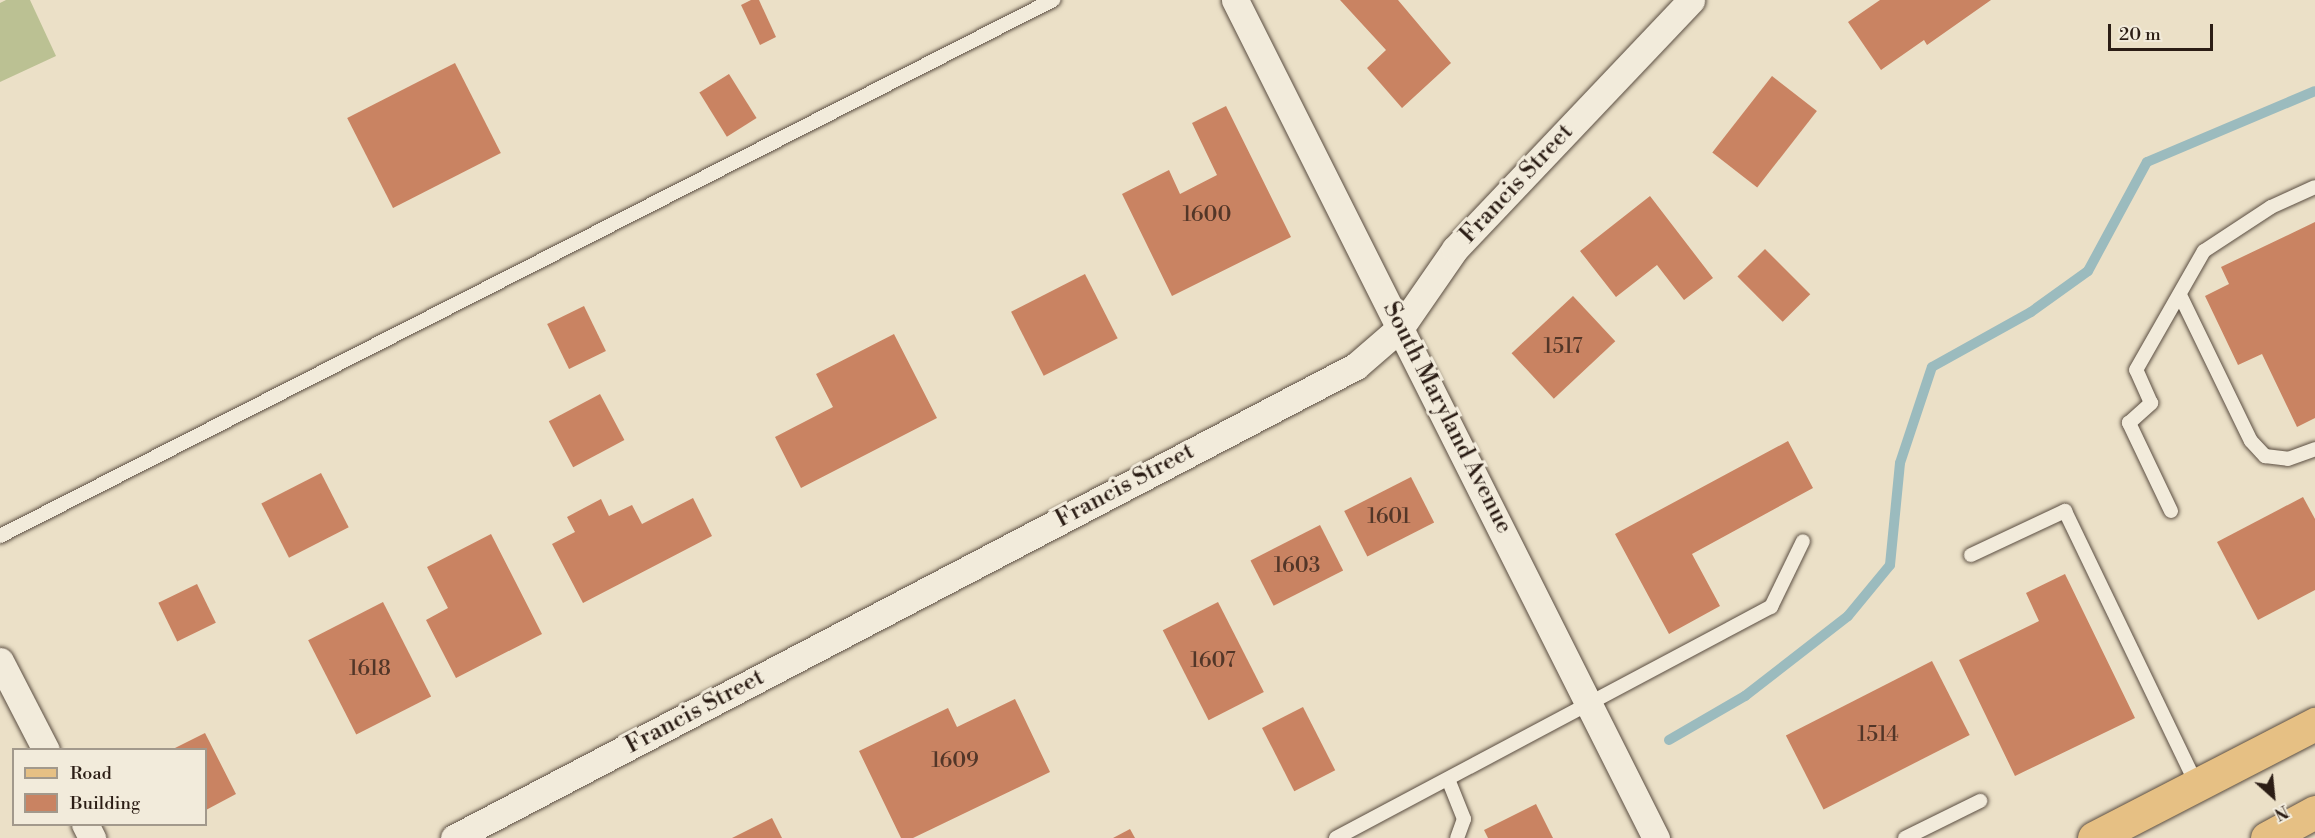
<!DOCTYPE html>
<html>
<head>
<meta charset="utf-8">
<style>
	body { margin:0 }
	#map { position:relative; width:2315px; height:838px; overflow:hidden; background:#ebe0c7; font-family:"Libre Bodoni",serif }
	div>[style] { position:absolute }
	[style*='--x'] { left:calc(var(--x)*1px); top:calc(var(--y)*1px); width:calc(var(--w)*1px); rotate:calc(var(--a)*1deg) }
	.green>* { inset:0; background:#bbc193 }
	.stream>* { height:10px; margin:-5px; padding:0 5px; transform-origin:5px; border-radius:5px; background:#9bbbbe }
	.building>* { inset:0; background:#c98362; transform-origin:0 0 }
	.roads { filter:drop-shadow(0 0 2px #5b4e42) drop-shadow(0 0 2px #5b4e42) }
	.service>* { height:14px; margin:-7px; padding:0 7px; transform-origin:7px; border-radius:7px; background:#f2ebdb }
	.minor>* { height:27px; margin:-13.5px; padding:0 13.5px; transform-origin:13.5px; border-radius:13.5px; background:#f2ebdb }
	.primary>* { height:33px; margin:-16.5px; padding:0 16.5px; transform-origin:16.5px; border-radius:16.5px; background:#e6c084 }
	span { translate:-50% -50%; white-space:nowrap; text-align:center; line-height:1.15; -webkit-text-stroke:6px #f2ebdb; paint-order:stroke }
	.number-label { font-size:21px; color:#523628 }
	.number-label span { -webkit-text-stroke-width:0 }
	.street-label { font-size:24px; color:#2b1d15 }
	.legend { position:absolute; left:12px; top:748px; width:195px; height:78px; box-sizing:border-box; background:#f2ebdb; border:2px solid #a2998c; margin:0; padding:8px 10px; list-style:none; font-size:18px; color:#2b1d15 }
	.legend li { display:flex; align-items:center; gap:12px; height:30px }
	.legend b { width:30px; border:2px solid #a2998c }
	.north { position:absolute; left:2243px; top:766px; width:60px; height:60px; -webkit-text-stroke:4px #f2ebdb; paint-order:stroke; rotate:153deg; font-size:16px; font-weight:700; line-height:24px; text-align:center; color:#2b1d15 }
	.north::after { content:''; display:block; margin:auto; width:21px; height:27px; background:#2b1d15; clip-path:polygon(50% 0,100% 100%,50% 72%,0 100%) }
	.scale { position:absolute; left:2108px; top:24px; width:105px; height:27px; box-sizing:border-box; border:3px solid #2b1d15; border-top:0; padding-left:8px; font-size:18px; line-height:21px; white-space:nowrap; color:#2b1d15; -webkit-text-stroke:4px #f2ebdb; paint-order:stroke }
</style>
</head>
<body>
<div id="map">
	<div class="green">
		<div style="clip-path:polygon(6px 0,30px 0,56px 56px,0 82px,0 3px)"></div>
	</div>
	<div class="stream">
		<div style="--x:1669;--y:740;--w:88;--a:-30.1"></div>
		<div style="--x:1745;--y:696;--w:130;--a:-37.8"></div>
		<div style="--x:1848;--y:616;--w:66;--a:-50.5"></div>
		<div style="--x:1890;--y:565;--w:102;--a:-84.4"></div>
		<div style="--x:1900;--y:463;--w:101;--a:-71.6"></div>
		<div style="--x:1932;--y:367;--w:113;--a:-29.1"></div>
		<div style="--x:2031;--y:312;--w:70;--a:-35.7"></div>
		<div style="--x:2088;--y:271;--w:124;--a:-61.6"></div>
		<div style="--x:2147;--y:162;--w:182;--a:-22.9"></div>
	</div>
	<div class="building">
		<div style="clip-path:polygon(751px 0,759px 0,776px 37px,760px 45px,741px 5px)"></div>
		<div style="clip-path:polygon(1340px 0,1398px 0,1451px 63px,1402px 108px,1367px 68px,1386px 50px)"></div>
		<div style="clip-path:polygon(1880px 0,1991px 0,1927px 45px,1924px 40px,1881px 70px,1848px 22px)"></div>
		<div style="left:455px;top:63px;width:101px;height:121px;rotate:63deg"></div>
		<div style="left:729px;top:74px;width:52px;height:35px;rotate:58deg"></div>
		<div style="left:1772px;top:76px;width:57px;height:97px;rotate:38deg"></div>
		<div style="clip-path:polygon(1226px 106px,1291px 237px,1172px 296px,1122px 194px,1169px 170px,1180px 194px,1217px 175px,1192px 123px)"></div>
		<div style="clip-path:polygon(1650px 196px,1713px 278px,1684px 300px,1657px 265px,1616px 297px,1580px 251px)"></div>
		<div style="clip-path:polygon(2315px 222px,2315px 418px,2297px 427px,2262px 354px,2238px 365px,2205px 296px,2229px 284px,2221px 267px)"></div>
		<div style="left:1765px;top:249px;width:64px;height:39px;rotate:45deg"></div>
		<div style="left:1085px;top:274px;width:72px;height:83px;rotate:63deg"></div>
		<div style="left:1573px;top:296px;width:62px;height:84px;rotate:47deg"></div>
		<div style="left:584px;top:306px;width:50px;height:41px;rotate:64deg"></div>
		<div style="clip-path:polygon(894px 334px,937px 418px,801px 488px,775px 437px,833px 407px,816px 374px)"></div>
		<div style="left:600px;top:394px;width:52px;height:58px;rotate:62deg"></div>
		<div style="clip-path:polygon(1788px 441px,1813px 488px,1692px 554px,1720px 606px,1669px 634px,1615px 534px)"></div>
		<div style="left:321px;top:473px;width:61px;height:67px;rotate:63deg"></div>
		<div style="left:1411px;top:477px;width:51px;height:75px;rotate:63deg"></div>
		<div style="clip-path:polygon(2303px 497px,2315px 519px,2315px 590px,2258px 620px,2217px 542px)"></div>
		<div style="clip-path:polygon(693px 498px,712px 536px,583px 603px,552px 544px,575px 532px,567px 517px,601px 499px,609px 516px,632px 505px,642px 524px)"></div>
		<div style="left:1320px;top:525px;width:51px;height:78px;rotate:63deg"></div>
		<div style="clip-path:polygon(491px 534px,542px 634px,456px 678px,426px 620px,448px 608px,427px 567px)"></div>
		<div style="clip-path:polygon(2065px 574px,2135px 718px,2015px 776px,1959px 660px,2039px 621px,2026px 593px)"></div>
		<div style="left:197px;top:584px;width:43px;height:43px;rotate:64deg"></div>
		<div style="left:383px;top:602px;width:106px;height:84px;rotate:63deg"></div>
		<div style="left:1218px;top:602px;width:101px;height:62px;rotate:63deg"></div>
		<div style="left:1932px;top:661px;width:83px;height:164px;rotate:63deg"></div>
		<div style="clip-path:polygon(1015px 699px,1050px 772px,913px 838px,901px 838px,859px 751px,948px 708px,957px 727px)"></div>
		<div style="left:1303px;top:707px;width:71px;height:46px;rotate:63deg"></div>
		<div style="clip-path:polygon(205px 733px,236px 794px,206px 810px,206px 750px,171px 750px)"></div>
		<div style="clip-path:polygon(1536px 804px,1553px 838px,1488px 838px,1484px 830px)"></div>
		<div style="clip-path:polygon(772px 818px,782px 838px,732px 838px)"></div>
		<div style="clip-path:polygon(1130px 829px,1135px 838px,1113px 838px)"></div>
	</div>
	<div class="roads">
		<div class="service">
			<div style="--x:2180;--y:295;--w:162;--a:64.1"></div>
			<div style="--x:2251;--y:441;--w:21;--a:47"></div>
			<div style="--x:2265;--y:456;--w:23;--a:7"></div>
			<div style="--x:2288;--y:459;--w:29;--a:-20"></div>
			<div style="--x:2171;--y:511;--w:98;--a:-115.5"></div>
			<div style="--x:2129;--y:423;--w:30;--a:-42"></div>
			<div style="--x:2151;--y:403;--w:36;--a:-114"></div>
			<div style="--x:2136;--y:370;--w:137;--a:-60.3"></div>
			<div style="--x:2204;--y:251;--w:80;--a:-33.3"></div>
			<div style="--x:2271;--y:207;--w:48;--a:-24.4"></div>
			<div style="--x:0;--y:536;--w:1182;--a:-26.98"></div>
			<div style="--x:1971;--y:555;--w:104;--a:-25.1"></div>
			<div style="--x:2065;--y:511;--w:304;--a:64.3"></div>
			<div style="--x:1448;--y:779;--w:43;--a:68.2"></div>
			<div style="--x:1464;--y:819;--w:20;--a:110"></div>
			<div style="--x:1336;--y:838;--w:493;--a:-28"></div>
			<div style="--x:1771;--y:607;--w:73;--a:-64.1"></div>
			<div style="--x:1905;--y:838;--w:84;--a:-26.3"></div>
		</div>
		<div class="minor">
			<div style="--x:1235;--y:0;--w:938;--a:63.33"></div>
			<div style="--x:0;--y:661;--w:100;--a:62.7"></div>
			<div style="--x:85;--y:824;--w:16;--a:63"></div>
			<div style="--x:454;--y:838;--w:1018;--a:-27.62"></div>
			<div style="--x:1356;--y:366;--w:60;--a:-40.9"></div>
			<div style="--x:1401;--y:327;--w:95;--a:-55.3"></div>
			<div style="--x:1455;--y:249;--w:343;--a:-46.5"></div>
		</div>
		<div class="primary">
			<div style="--x:2094;--y:838;--w:249;--a:-27.3"></div>
			<div style="--x:2267;--y:838;--w:55;--a:-28.4"></div>
		</div>
	</div>
	<div class="number-label">
		<span style="left:1207px;top:215px">1600</span>
		<span style="left:1563px;top:347px">1517</span>
		<span style="left:1389px;top:517px">1601</span>
		<span style="left:1297px;top:566px">1603</span>
		<span style="left:1213px;top:661px">1607</span>
		<span style="left:370px;top:669px">1618</span>
		<span style="left:1878px;top:735px">1514</span>
		<span style="left:955px;top:761px">1609</span>
	</div>
	<div class="street-label">
		<span style="left:1517px;top:184px;rotate:-47deg">Francis Street</span>
		<span style="left:1447px;top:418px;rotate:63deg">South Maryland Avenue</span>
		<span style="left:1125px;top:486px;rotate:-28deg">Francis Street</span>
		<span style="left:695px;top:712px;rotate:-28deg">Francis Street</span>
	</div>
	<ul class="legend">
	<li><b style="height:8px;background:#e6c084"></b>Road</li>
	<li><b style="height:16px;background:#c98362"></b>Building</li>
	</ul>
	<div class="north">N</div>
	<div class="scale">20 m</div>
</div>
</body>
</html>
